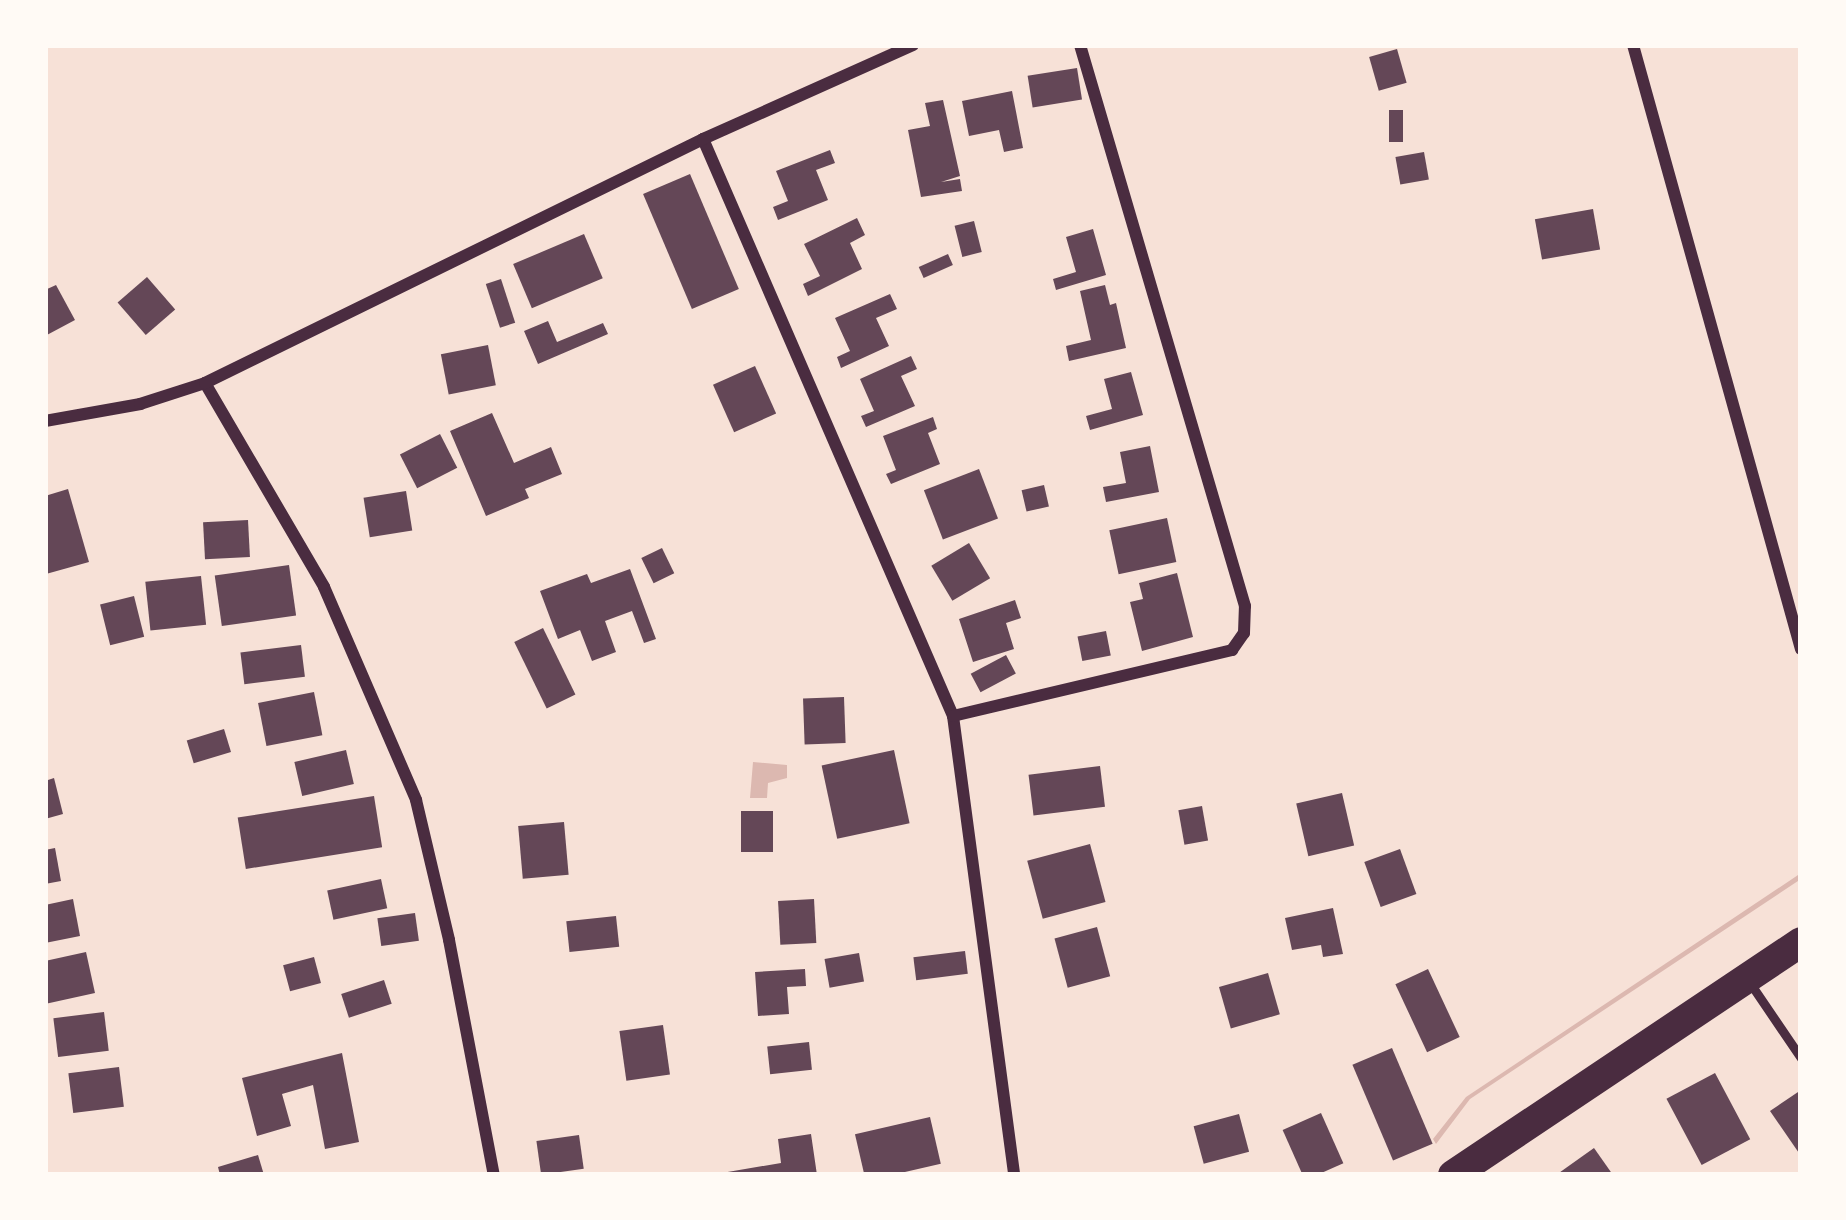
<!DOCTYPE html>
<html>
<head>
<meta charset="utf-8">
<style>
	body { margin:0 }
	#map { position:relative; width:1846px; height:1220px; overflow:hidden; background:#f7e1d7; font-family:"Libre Baskerville",serif }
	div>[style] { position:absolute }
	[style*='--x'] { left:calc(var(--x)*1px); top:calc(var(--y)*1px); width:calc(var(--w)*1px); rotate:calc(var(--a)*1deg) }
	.water>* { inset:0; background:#dcb8b0 }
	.building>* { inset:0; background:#644757; transform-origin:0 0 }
	.service>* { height:9px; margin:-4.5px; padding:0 4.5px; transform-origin:4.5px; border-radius:4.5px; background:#4a2c40 }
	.minor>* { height:12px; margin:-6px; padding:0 6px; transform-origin:6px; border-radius:6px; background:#4a2c40 }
	.primary>* { height:30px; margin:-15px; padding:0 15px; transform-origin:15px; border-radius:15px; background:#4a2c40 }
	span { translate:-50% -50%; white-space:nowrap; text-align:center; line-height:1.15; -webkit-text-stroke:10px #fffaf5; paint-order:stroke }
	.frame { position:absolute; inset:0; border:48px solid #fffaf5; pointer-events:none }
</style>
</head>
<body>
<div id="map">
	<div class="water">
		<div style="clip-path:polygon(753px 762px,787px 765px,787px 778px,768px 783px,767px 798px,750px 798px)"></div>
		<div style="clip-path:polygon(1801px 873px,1801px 879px,1470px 1099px,1436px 1144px,1433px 1139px,1466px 1097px)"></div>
	</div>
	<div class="building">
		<div style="left:1397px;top:49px;width:35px;height:29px;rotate:74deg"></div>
		<div style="left:1077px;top:68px;width:32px;height:50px;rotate:81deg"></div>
		<div style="clip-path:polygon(1012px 91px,1023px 148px,1004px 152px,999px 130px,969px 136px,962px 101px)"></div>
		<div style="clip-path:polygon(943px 100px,960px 176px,941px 182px,960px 179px,962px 191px,921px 197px,908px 130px,930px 126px,925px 103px)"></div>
		<div style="left:1389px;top:110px;width:14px;height:32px"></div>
		<div style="clip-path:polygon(830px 150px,835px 163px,816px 170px,828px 200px,778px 220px,773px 207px,788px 201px,776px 171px)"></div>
		<div style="left:1424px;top:152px;width:28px;height:29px;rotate:80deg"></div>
		<div style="left:690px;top:174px;width:125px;height:51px;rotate:67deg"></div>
		<div style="left:1593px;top:209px;width:41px;height:59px;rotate:80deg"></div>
		<div style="clip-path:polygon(857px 218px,865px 235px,850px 243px,862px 269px,808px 296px,803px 284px,820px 276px,804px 244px)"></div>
		<div style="left:974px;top:221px;width:32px;height:20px;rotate:76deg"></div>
		<div style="clip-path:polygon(1093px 229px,1106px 275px,1056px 290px,1053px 279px,1076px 272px,1066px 237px)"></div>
		<div style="left:584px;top:234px;width:48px;height:77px;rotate:67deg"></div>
		<div style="left:948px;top:254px;width:12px;height:32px;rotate:66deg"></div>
		<div style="left:147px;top:277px;width:43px;height:39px;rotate:49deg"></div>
		<div style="left:501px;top:279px;width:46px;height:16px;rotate:72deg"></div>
		<div style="clip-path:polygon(56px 285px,75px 320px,45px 336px,45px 290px)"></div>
		<div style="clip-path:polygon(1105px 285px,1110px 305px,1116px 303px,1126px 348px,1069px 361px,1066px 346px,1091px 340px,1080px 291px)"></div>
		<div style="clip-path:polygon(890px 294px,897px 309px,876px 318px,889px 346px,841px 368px,837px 357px,850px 351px,835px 318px)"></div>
		<div style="clip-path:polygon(548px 321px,557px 342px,603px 323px,608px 334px,538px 364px,524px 331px)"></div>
		<div style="left:488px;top:345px;width:41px;height:48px;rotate:79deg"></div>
		<div style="clip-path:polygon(911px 356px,917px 369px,901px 376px,915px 406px,866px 427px,861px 416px,874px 411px,860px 379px)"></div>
		<div style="left:755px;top:366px;width:52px;height:46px;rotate:66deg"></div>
		<div style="clip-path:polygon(1131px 372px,1143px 415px,1090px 430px,1086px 416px,1112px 409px,1104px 379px)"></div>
		<div style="clip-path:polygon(492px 413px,514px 463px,551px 447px,562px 474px,525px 489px,529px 498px,486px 516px,450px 431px)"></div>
		<div style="clip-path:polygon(933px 417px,937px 429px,928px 433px,940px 464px,891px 484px,886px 474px,896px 470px,883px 436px)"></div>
		<div style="left:440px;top:434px;width:38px;height:45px;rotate:63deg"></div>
		<div style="clip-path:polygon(1150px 446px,1159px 492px,1106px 502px,1103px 487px,1126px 483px,1120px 452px)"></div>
		<div style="left:979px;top:469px;width:53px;height:59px;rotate:69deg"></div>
		<div style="left:1044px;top:485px;width:22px;height:23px;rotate:77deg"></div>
		<div style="clip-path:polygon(68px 489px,89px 562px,46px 574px,45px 496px)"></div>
		<div style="left:406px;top:491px;width:40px;height:43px;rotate:81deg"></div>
		<div style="left:1167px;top:518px;width:45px;height:59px;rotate:78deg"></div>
		<div style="left:248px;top:520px;width:37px;height:45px;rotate:87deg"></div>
		<div style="left:969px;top:543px;width:41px;height:44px;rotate:59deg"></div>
		<div style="left:662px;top:548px;width:28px;height:23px;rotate:64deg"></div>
		<div style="left:289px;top:565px;width:51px;height:75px;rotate:82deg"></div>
		<div style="clip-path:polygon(630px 569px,656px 639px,644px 643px,632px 611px,605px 621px,616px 652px,592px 661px,580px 630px,558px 639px,540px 591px,587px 574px,591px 583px)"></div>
		<div style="clip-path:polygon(1177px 573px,1193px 637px,1142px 651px,1130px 602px,1143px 599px,1139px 583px)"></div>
		<div style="left:201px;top:576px;width:49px;height:56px;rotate:84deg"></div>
		<div style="left:134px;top:596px;width:42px;height:35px;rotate:76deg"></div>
		<div style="clip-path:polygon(1015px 600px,1021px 618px,1006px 623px,1014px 649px,973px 662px,959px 619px)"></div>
		<div style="left:543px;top:628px;width:74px;height:32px;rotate:64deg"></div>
		<div style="left:1106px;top:631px;width:25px;height:29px;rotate:79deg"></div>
		<div style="left:301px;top:645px;width:32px;height:61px;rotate:83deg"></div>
		<div style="left:1006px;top:655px;width:21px;height:40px;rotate:62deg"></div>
		<div style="left:314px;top:692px;width:44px;height:57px;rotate:79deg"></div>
		<div style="left:844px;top:697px;width:46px;height:41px;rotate:88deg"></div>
		<div style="left:224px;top:729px;width:24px;height:39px;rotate:73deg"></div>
		<div style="left:346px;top:750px;width:35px;height:53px;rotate:77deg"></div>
		<div style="left:894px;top:750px;width:75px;height:74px;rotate:78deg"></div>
		<div style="left:1100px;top:766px;width:41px;height:72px;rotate:83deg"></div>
		<div style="clip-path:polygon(54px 778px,63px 814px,45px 819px,45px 781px)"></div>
		<div style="left:1342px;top:793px;width:54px;height:47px;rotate:77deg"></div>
		<div style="left:374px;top:796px;width:52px;height:138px;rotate:81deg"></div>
		<div style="left:1202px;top:806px;width:35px;height:24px;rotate:80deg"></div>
		<div style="left:741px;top:811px;width:32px;height:41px"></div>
		<div style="left:564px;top:822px;width:53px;height:46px;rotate:85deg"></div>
		<div style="left:1090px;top:844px;width:60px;height:65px;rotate:75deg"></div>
		<div style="clip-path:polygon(55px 848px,61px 881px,45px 884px,45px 850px)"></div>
		<div style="left:1400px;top:849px;width:48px;height:38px;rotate:70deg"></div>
		<div style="left:381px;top:879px;width:30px;height:55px;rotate:78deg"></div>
		<div style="clip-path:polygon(73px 899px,80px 936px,45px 943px,45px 905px)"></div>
		<div style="left:814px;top:899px;width:44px;height:36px;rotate:87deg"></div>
		<div style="clip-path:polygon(1333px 908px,1343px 954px,1323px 957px,1321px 945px,1292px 950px,1285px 918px)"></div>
		<div style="left:415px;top:913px;width:28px;height:38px;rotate:82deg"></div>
		<div style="left:616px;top:916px;width:31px;height:50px;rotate:84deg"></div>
		<div style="left:1097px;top:927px;width:51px;height:44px;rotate:75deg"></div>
		<div style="left:965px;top:951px;width:23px;height:52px;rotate:83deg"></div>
		<div style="clip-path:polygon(86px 952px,95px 993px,45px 1004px,45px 961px)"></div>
		<div style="left:859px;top:953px;width:29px;height:35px;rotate:80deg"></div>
		<div style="left:314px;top:957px;width:27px;height:32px;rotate:75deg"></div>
		<div style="clip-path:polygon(805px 969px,806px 986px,787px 987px,789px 1014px,758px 1016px,755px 972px)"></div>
		<div style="left:1428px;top:969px;width:75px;height:36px;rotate:65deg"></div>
		<div style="left:1268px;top:973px;width:43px;height:51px;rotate:74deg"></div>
		<div style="left:384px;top:980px;width:25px;height:45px;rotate:72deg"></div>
		<div style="left:104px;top:1012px;width:39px;height:51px;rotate:83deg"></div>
		<div style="left:663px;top:1025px;width:50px;height:44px;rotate:82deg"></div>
		<div style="left:809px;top:1042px;width:28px;height:42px;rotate:84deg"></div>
		<div style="left:1392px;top:1048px;width:104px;height:43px;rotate:67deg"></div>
		<div style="clip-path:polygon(342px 1053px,359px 1142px,325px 1149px,313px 1085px,282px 1094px,291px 1126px,257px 1136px,242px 1078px)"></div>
		<div style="left:119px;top:1067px;width:40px;height:51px;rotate:83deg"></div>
		<div style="left:1715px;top:1073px;width:75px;height:55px;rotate:62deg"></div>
		<div style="clip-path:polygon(1801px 1090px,1801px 1156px,1770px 1111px)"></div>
		<div style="left:1321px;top:1113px;width:55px;height:42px;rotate:66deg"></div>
		<div style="left:1239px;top:1114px;width:39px;height:47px;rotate:75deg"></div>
		<div style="left:930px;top:1117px;width:48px;height:77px;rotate:77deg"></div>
		<div style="clip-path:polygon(811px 1134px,817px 1175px,710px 1175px,781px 1163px,778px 1139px)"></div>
		<div style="left:579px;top:1135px;width:34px;height:43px;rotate:82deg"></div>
		<div style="clip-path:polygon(1594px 1148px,1613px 1175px,1556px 1175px)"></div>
		<div style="clip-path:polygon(258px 1155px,264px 1175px,220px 1175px,218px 1167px)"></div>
	</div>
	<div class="service">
		<div style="--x:1750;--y:983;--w:91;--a:55.8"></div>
	</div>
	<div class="minor">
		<div style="--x:1633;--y:45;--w:627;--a:74.46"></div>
		<div style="--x:703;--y:139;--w:629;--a:66.57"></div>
		<div style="--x:953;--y:716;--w:463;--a:82.4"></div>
		<div style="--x:205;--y:383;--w:236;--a:59.7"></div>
		<div style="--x:324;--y:587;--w:232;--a:66.6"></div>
		<div style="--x:416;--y:800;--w:144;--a:76.7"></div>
		<div style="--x:449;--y:940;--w:239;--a:79.2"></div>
		<div style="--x:45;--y:421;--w:97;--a:-10.1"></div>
		<div style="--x:140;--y:404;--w:68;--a:-17.9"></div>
		<div style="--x:205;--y:383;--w:555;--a:-26.1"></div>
		<div style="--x:703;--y:139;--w:230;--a:-24.1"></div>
		<div style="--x:953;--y:716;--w:287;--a:-13.3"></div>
		<div style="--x:1232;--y:650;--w:21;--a:-55"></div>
		<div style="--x:1244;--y:633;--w:27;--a:-88"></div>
		<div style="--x:1245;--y:606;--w:585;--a:-106.39"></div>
	</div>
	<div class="primary">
		<div style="--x:1453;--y:1175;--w:419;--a:-33.8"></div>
	</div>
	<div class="frame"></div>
</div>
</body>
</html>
